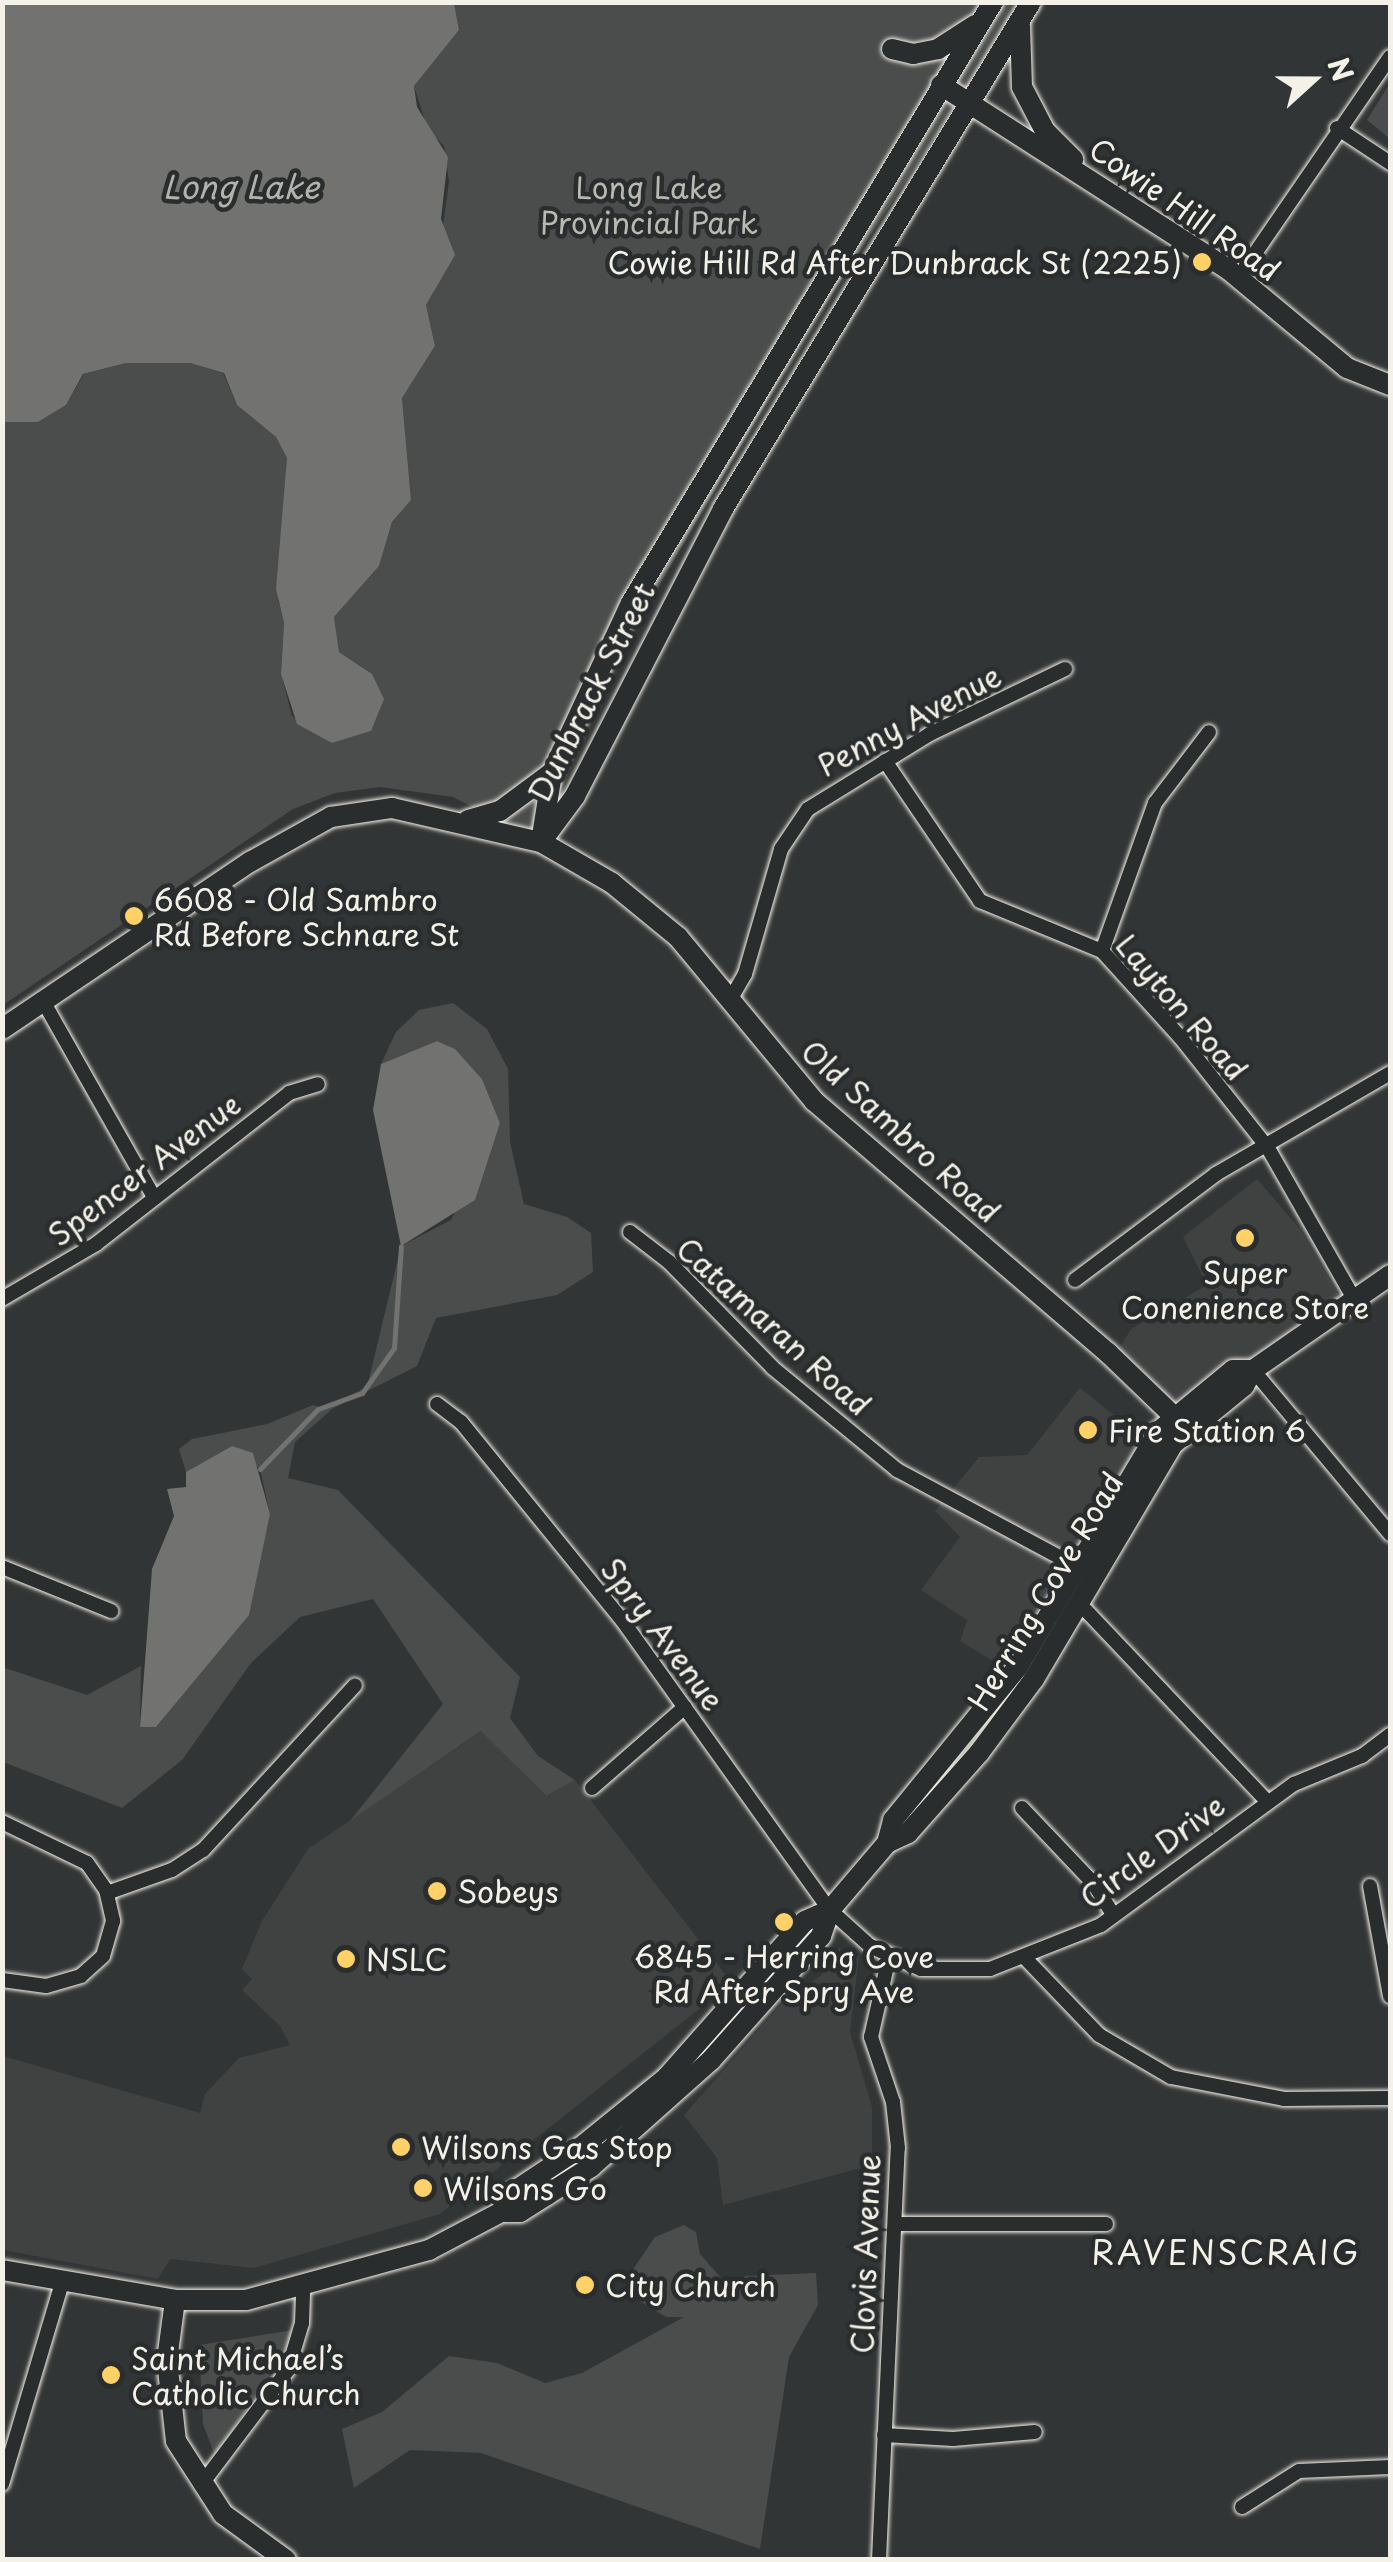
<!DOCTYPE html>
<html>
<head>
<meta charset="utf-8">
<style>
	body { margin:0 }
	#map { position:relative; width:1393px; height:2562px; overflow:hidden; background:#323535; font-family:"Playpen Sans",sans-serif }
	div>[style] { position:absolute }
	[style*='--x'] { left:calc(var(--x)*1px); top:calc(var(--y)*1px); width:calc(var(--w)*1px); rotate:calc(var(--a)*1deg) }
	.built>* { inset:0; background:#404242 }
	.green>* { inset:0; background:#4b4d4c }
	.water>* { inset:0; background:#727370 }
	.stream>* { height:5px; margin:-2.5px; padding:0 2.5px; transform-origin:2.5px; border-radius:2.5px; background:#727370 }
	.roads { filter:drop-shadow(0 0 2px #f4f1e8) drop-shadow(0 0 2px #f4f1e8) }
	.street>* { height:14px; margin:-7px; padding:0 7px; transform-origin:7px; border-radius:7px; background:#2a2d2e }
	.secondary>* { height:20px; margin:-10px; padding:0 10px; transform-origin:10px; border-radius:10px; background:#2a2d2e }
	.dots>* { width:28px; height:28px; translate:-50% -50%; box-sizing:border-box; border:5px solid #2a2d2e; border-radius:50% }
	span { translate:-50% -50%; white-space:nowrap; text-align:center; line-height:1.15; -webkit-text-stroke:9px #2a2d2e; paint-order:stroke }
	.park-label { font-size:30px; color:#b9b8b1 }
	.street-label { font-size:30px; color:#f4f1e8 }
	.poi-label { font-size:30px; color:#f4f1e8 }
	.right { translate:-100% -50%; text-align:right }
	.left { translate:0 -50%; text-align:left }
	.water-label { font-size:32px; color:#b3b2ac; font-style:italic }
	.neighbourhood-label { font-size:32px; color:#f4f1e8; letter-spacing:2.5px }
	.frame { position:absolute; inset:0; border:5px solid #f4f1e8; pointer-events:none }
	.north { position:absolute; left:1263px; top:30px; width:100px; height:100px; -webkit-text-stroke:8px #2a2d2e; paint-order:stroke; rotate:69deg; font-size:28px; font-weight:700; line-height:40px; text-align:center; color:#f4f1e8 }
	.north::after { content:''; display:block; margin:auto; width:35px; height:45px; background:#f4f1e8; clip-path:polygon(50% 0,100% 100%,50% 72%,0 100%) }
</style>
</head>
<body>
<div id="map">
	<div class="built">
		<div style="clip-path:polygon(1257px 1179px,1299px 1228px,1341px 1300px,1180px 1423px,1111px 1362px,1131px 1329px,1207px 1285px,1183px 1237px)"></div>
		<div style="clip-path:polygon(1080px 1388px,1144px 1439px,1006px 1669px,960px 1641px,967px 1620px,921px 1590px,960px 1537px,935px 1511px,979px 1457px,1027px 1455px)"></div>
		<div style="clip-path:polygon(482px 1731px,545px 1796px,575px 1780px,732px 1983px,440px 2214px,254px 2268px,170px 2259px,158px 2279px,3px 2250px,3px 2056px,200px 2113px,205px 2094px,239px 2058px,290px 2045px,280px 2026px,242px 1990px,252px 1979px,242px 1969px,262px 1921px,308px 1849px)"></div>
		<div style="clip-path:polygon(839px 1948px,859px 1956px,850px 2032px,872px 2107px,872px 2165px,723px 2205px,717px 2158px,684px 2115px,782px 2004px,820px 1976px)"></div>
	</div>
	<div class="green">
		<div style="clip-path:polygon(454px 3px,1023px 3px,812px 324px,660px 584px,616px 664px,537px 841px,453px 797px,380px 787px,335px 793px,293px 809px,3px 1005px,3px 422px,38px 422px,66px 405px,84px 374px,126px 363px,190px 363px,223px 373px,237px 405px,276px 437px,287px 458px,278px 599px,284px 623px,281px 673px,292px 716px,332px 743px,371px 731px,365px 669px,339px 652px,334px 617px,379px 566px,392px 522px,411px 500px,402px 398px,435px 346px,426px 305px,434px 292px,449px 181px,444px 146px,428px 130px,414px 86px,459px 30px)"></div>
		<div style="clip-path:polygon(1390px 83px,1390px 139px,1367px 120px)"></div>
		<div style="clip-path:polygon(453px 1003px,487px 1029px,508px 1069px,510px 1142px,524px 1204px,567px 1217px,591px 1233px,593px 1272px,557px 1295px,436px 1318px,417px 1366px,332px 1409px,295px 1442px,288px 1478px,338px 1490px,520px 1677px,510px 1718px,538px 1756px,575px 1780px,546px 1796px,481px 1731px,350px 1821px,443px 1704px,373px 1599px,300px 1617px,251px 1663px,182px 1760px,122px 1808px,3px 1762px,2px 1667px,87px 1695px,141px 1666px,140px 1726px,156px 1727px,248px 1615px,270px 1514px,260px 1469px,232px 1446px,186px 1472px,179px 1449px,192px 1439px,267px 1424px,313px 1405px,324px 1408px,367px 1387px,401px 1246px,451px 1220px,500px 1123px,482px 1079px,455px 1049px,437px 1041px,381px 1064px,396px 1032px,419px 1010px)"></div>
		<div style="clip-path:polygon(684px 2225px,696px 2232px,700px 2254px,728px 2286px,746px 2276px,816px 2273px,818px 2305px,789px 2357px,760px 2549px,481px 2453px,410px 2450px,354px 2488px,342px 2429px,382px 2412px,449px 2356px,497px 2363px,545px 2383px,582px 2373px,684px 2317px,666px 2317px,641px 2302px,632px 2271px,655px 2237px)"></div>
		<div style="clip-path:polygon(300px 2329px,215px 2456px,203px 2424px,199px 2345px)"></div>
	</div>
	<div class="water">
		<div style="clip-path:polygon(454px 3px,459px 30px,414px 86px,417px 107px,448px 157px,441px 219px,455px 255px,426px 305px,435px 346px,402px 398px,411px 500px,392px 522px,379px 566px,334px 617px,339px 652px,372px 674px,384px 699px,371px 731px,332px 743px,297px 724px,281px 674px,284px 623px,276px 589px,287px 458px,276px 437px,237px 405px,224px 373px,190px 363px,126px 363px,83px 374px,66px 405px,38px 422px,3px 422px,3px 3px)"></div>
		<div style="clip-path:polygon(437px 1041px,455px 1049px,482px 1079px,500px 1123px,475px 1200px,401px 1246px,373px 1110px,381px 1064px)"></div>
		<div style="clip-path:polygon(232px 1446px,253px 1453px,270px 1514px,249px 1615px,156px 1727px,140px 1727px,152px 1569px,174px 1516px,167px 1489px,186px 1487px,186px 1472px)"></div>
	</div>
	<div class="stream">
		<div style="--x:260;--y:1469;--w:83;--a:-46"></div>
		<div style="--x:318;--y:1409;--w:47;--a:-20"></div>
		<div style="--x:362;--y:1393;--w:55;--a:-54.6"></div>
		<div style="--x:394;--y:1348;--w:102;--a:-86.1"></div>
	</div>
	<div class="roads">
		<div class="street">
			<div style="--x:1337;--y:128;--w:64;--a:33.4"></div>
			<div style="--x:1238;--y:278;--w:268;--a:-55.5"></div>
			<div style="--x:885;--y:761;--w:169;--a:55.8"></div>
			<div style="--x:980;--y:901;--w:132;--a:22.3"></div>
			<div style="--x:1102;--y:951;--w:116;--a:47.8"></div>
			<div style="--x:1180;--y:1037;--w:142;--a:51.6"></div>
			<div style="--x:1268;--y:1148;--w:174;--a:60.3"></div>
			<div style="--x:1102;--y:951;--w:157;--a:-70.3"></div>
			<div style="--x:1155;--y:803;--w:89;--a:-52.7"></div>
			<div style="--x:730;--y:1000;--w:30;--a:-60"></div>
			<div style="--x:745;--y:974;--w:130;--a:-73.9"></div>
			<div style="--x:781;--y:849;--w:48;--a:-56"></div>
			<div style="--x:808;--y:809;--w:143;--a:-31.6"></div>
			<div style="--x:930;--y:734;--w:150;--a:-25.7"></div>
			<div style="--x:43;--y:1001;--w:225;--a:60.5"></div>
			<div style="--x:630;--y:1232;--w:49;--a:37.6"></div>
			<div style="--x:669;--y:1262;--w:148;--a:45.5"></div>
			<div style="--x:773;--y:1368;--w:161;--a:39.4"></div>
			<div style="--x:897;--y:1470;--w:213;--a:28.2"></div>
			<div style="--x:1075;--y:1280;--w:176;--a:-36.9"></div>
			<div style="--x:1216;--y:1174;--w:201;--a:-30.1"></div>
			<div style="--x:2;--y:1299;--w:109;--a:-30.3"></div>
			<div style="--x:96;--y:1244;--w:245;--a:-38"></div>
			<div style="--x:289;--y:1093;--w:30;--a:-17"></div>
			<div style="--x:1253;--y:1370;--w:214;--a:50.1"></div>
			<div style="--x:437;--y:1404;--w:30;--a:37"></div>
			<div style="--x:461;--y:1422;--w:255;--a:50.9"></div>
			<div style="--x:622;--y:1620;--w:357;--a:54.4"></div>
			<div style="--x:830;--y:1910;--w:54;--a:42"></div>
			<div style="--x:870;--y:1946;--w:56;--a:24.3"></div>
			<div style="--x:921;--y:1969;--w:69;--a:0"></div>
			<div style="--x:990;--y:1969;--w:119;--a:-21.6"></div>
			<div style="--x:1101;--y:1925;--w:239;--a:-36.2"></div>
			<div style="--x:1294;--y:1784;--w:74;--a:-22.4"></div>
			<div style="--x:1362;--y:1756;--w:35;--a:-37"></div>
			<div style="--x:2;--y:1567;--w:118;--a:22"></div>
			<div style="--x:1078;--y:1602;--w:276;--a:46.5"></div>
			<div style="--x:592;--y:1788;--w:123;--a:-41.1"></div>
			<div style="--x:1022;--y:1808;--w:105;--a:46.5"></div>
			<div style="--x:1094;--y:1884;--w:36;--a:58"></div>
			<div style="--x:2;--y:1822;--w:94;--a:25.8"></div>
			<div style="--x:87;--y:1863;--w:33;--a:55"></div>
			<div style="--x:106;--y:1890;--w:32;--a:77"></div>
			<div style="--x:113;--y:1921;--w:36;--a:106"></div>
			<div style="--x:103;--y:1956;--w:30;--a:138"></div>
			<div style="--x:81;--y:1976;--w:36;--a:164"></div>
			<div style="--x:46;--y:1986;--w:44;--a:-172.2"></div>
			<div style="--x:1370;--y:1886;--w:112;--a:79.7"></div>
			<div style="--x:107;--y:1893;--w:69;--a:-19.5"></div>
			<div style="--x:172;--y:1870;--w:37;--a:-33"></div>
			<div style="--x:203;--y:1850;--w:224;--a:-47.3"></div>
			<div style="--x:1025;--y:1958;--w:107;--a:46.1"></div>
			<div style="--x:1099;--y:2035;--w:83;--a:30.3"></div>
			<div style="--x:1171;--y:2077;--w:115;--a:11"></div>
			<div style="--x:1284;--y:2099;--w:106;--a:-0.5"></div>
			<div style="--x:896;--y:2224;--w:210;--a:0"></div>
			<div style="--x:884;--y:2435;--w:69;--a:3.3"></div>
			<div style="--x:953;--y:2439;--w:82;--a:-4.9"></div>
			<div style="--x:2;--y:2484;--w:214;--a:-73.4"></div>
			<div style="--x:201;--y:2485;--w:144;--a:-52.9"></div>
			<div style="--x:288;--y:2370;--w:49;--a:-73.4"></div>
			<div style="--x:302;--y:2323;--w:36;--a:-88"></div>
			<div style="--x:1242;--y:2507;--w:67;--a:-32.3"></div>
			<div style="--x:1299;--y:2471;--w:91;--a:-2.5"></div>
			<div style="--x:879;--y:2560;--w:412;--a:-87.4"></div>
			<div style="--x:898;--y:2148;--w:46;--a:-96.2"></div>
			<div style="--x:893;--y:2102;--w:69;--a:-108.7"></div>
			<div style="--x:871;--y:2037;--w:82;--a:-77.3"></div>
		</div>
		<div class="secondary">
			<div style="--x:1020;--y:26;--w:61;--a:88.1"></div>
			<div style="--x:1022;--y:87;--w:50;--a:62.4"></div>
			<div style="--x:1045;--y:131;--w:40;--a:45"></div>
			<div style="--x:892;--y:49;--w:22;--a:13"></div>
			<div style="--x:913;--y:54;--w:25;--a:-11"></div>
			<div style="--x:938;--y:49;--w:44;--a:-33"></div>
			<div style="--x:941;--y:85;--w:342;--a:32.7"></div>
			<div style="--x:1229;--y:270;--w:153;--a:39.7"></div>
			<div style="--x:1347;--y:368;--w:46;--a:21.6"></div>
			<div style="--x:468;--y:820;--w:33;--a:-16"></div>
			<div style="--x:500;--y:811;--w:62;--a:-36.5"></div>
			<div style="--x:541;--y:842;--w:57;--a:-53.5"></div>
			<div style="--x:575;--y:796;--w:323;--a:-62.7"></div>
			<div style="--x:723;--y:509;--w:593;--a:-58.72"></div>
			<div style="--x:541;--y:842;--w:70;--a:-80.9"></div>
			<div style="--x:552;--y:773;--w:187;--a:-65.1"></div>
			<div style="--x:631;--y:603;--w:702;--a:-58.94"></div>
			<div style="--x:2;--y:1029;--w:299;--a:-34"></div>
			<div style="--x:250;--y:862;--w:93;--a:-29.1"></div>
			<div style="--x:331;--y:817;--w:62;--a:-8.4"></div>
			<div style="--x:392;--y:808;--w:153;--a:12.9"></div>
			<div style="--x:541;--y:842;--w:82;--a:30"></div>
			<div style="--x:612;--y:883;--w:85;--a:39.3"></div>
			<div style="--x:678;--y:937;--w:213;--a:50.3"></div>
			<div style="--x:814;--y:1101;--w:387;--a:40.6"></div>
			<div style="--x:1108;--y:1353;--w:111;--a:43.9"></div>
			<div style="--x:887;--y:1843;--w:24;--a:-75"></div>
			<div style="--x:893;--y:1820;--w:198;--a:-50.8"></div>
			<div style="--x:1018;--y:1667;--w:274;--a:-59.2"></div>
			<div style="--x:1158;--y:1432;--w:97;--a:-39.6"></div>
			<div style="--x:1233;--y:1370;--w:20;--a:0"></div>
			<div style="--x:501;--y:2212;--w:20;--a:-63"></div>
			<div style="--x:510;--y:2194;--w:85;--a:-33.5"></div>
			<div style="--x:581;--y:2147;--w:111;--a:-39.1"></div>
			<div style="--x:667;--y:2077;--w:208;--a:-48.5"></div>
			<div style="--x:805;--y:1921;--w:27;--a:-24"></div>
			<div style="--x:2;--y:2270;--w:176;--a:9.8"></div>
			<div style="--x:175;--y:2300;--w:71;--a:0"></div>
			<div style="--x:246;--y:2300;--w:190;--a:-15.3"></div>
			<div style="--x:429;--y:2250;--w:81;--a:-27.8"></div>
			<div style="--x:501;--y:2212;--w:19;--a:0"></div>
			<div style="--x:520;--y:2212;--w:84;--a:-32.4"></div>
			<div style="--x:591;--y:2167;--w:161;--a:-41.7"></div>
			<div style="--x:711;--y:2060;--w:166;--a:-48.4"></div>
			<div style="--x:821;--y:1936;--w:28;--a:-71"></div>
			<div style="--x:830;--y:1910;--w:88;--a:-49.6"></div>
			<div style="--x:887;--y:1843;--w:23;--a:-25"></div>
			<div style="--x:908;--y:1833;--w:107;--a:-48.4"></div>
			<div style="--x:979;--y:1753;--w:92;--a:-53.4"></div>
			<div style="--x:1034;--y:1679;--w:273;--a:-59.4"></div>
			<div style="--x:1173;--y:1444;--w:92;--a:-39.2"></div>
			<div style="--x:1244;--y:1386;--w:18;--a:-61"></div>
			<div style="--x:1253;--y:1370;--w:167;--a:-34.7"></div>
			<div style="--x:175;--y:2300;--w:61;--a:97.6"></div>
			<div style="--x:167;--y:2360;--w:81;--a:83.7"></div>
			<div style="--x:176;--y:2441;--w:87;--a:57.2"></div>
			<div style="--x:223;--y:2514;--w:78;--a:36.1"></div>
		</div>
	</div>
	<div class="dots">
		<div style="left:1202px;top:262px;background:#ffd166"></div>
		<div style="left:134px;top:916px;background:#ffd166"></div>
		<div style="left:1245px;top:1238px;background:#ffd166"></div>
		<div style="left:1088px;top:1430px;background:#ffd166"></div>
		<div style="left:437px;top:1891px;background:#ffd166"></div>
		<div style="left:784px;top:1922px;background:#ffd166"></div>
		<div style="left:346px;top:1959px;background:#ffd166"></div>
		<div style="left:401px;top:2147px;background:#ffd166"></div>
		<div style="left:423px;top:2188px;background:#ffd166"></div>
		<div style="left:585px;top:2285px;background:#ffd166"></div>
		<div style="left:111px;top:2375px;background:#ffd166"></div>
	</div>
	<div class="park-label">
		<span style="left:649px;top:204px">Long Lake<br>Provincial Park</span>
	</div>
	<div class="street-label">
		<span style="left:1185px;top:209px;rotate:35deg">Cowie Hill Road</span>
		<span style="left:591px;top:692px;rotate:-63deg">Dunbrack Street</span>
		<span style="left:909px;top:720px;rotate:-28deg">Penny Avenue</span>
		<span style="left:1182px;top:1007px;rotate:49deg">Layton Road</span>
		<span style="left:901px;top:1131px;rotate:42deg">Old Sambro Road</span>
		<span style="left:144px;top:1169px;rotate:-37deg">Spencer Avenue</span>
		<span style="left:774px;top:1326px;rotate:42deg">Catamaran Road</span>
		<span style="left:1045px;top:1591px;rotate:-59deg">Herring Cove Road</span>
		<span style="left:663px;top:1634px;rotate:53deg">Spry Avenue</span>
		<span style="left:1152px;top:1851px;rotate:-36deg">Circle Drive</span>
		<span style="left:865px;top:2254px;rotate:-88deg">Clovis Avenue</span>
	</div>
	<div class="poi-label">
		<span class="right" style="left:1182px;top:262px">Cowie Hill Rd After Dunbrack St (2225)</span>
		<span class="left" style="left:154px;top:916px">6608 - Old Sambro<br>Rd Before Schnare St</span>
		<span style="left:1245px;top:1289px">Super<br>Conenience Store</span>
		<span class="left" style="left:1108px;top:1430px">Fire Station 6</span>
		<span class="left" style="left:457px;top:1891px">Sobeys</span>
		<span style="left:784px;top:1973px">6845 - Herring Cove<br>Rd After Spry Ave</span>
		<span class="left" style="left:366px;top:1959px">NSLC</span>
		<span class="left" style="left:421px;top:2147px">Wilsons Gas Stop</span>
		<span class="left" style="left:443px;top:2188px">Wilsons Go</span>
		<span class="left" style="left:605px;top:2285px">City Church</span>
		<span class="left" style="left:131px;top:2375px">Saint Michael’s<br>Catholic Church</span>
	</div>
	<div class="water-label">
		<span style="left:241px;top:186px">Long Lake</span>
	</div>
	<div class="neighbourhood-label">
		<span style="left:1226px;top:2252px">RAVENSCRAIG</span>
	</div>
	<div class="frame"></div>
	<div class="north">N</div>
</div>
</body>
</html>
